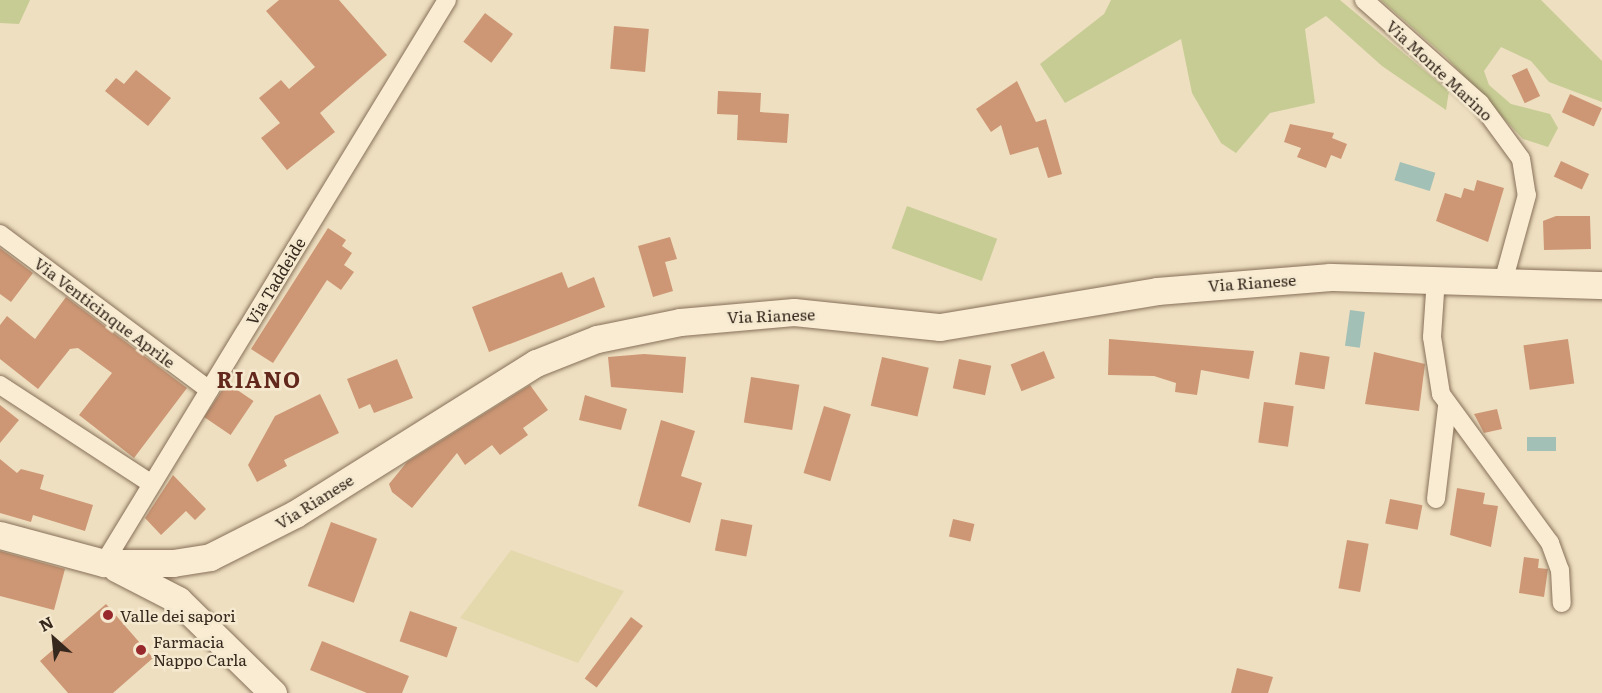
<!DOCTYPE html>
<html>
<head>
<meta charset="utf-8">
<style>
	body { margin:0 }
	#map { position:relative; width:1602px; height:693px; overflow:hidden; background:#eedfc0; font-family:Literata,serif }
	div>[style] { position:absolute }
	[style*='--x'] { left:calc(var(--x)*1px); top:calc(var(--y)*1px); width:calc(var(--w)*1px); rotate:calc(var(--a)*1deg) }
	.farmland>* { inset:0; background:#e4d9ad }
	.green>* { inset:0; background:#c7cc94; transform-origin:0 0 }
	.water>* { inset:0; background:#a3c0b7; transform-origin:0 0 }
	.building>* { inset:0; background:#cd9775; transform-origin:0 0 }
	.roads { filter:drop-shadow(0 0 2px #877058) drop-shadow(0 0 2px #877058) }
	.street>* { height:18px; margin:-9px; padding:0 9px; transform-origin:9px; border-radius:9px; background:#f9ecd3 }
	.secondary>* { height:27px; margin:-13.5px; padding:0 13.5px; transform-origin:13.5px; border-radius:13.5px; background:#f9ecd3 }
	.dots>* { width:16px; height:16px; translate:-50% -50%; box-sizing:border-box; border:3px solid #f5e9d0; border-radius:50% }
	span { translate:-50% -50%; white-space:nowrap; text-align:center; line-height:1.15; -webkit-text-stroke:5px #f5e9d0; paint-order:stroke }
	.street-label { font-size:16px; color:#37281d }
	.poi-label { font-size:16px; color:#37281d }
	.left { translate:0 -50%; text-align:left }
	.district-label { font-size:22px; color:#63281c; font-weight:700; letter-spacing:1.5px }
	.north { position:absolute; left:24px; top:609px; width:60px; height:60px; -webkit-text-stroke:4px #f5e9d0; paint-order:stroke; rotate:333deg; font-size:16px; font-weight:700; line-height:24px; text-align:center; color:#37281d }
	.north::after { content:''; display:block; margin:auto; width:21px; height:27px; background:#37281d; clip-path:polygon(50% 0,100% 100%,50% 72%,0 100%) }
</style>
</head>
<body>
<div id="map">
	<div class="farmland">
		<div style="clip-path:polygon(511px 550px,624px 591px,578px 663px,460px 618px)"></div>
	</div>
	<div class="green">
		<div style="clip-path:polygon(0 0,30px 0,19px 24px,0 23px)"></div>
		<div style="clip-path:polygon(1111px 0,1340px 0,1449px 91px,1446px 110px,1382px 66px,1326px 16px,1305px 29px,1315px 103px,1270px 113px,1236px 153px,1221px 143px,1192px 93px,1181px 39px,1065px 103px,1040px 64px,1104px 14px)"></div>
		<div style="clip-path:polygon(1381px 0,1541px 0,1602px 61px,1602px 102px,1549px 82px,1531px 61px,1501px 47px,1484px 71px,1489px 85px,1511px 104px,1550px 114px,1558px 128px,1548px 147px,1523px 139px,1446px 57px)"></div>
		<div style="left:907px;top:206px;width:96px;height:45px;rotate:20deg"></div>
	</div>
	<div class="water">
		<div style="left:1400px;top:162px;width:37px;height:19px;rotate:17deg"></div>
		<div style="left:1350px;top:310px;width:15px;height:36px;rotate:8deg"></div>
		<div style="left:1556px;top:437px;width:14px;height:29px;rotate:90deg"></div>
	</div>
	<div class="building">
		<div style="clip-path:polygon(279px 0,339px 0,387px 55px,320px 113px,335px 132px,287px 170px,261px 138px,280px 123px,259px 98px,281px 80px,289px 89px,315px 67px,266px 11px)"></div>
		<div style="left:485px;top:13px;width:35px;height:36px;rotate:37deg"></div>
		<div style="left:614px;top:26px;width:35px;height:43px;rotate:5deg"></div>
		<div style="left:1527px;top:68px;width:31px;height:17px;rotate:65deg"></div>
		<div style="clip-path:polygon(136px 70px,171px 98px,148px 126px,105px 91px,116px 78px,124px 84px)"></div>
		<div style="clip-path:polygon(1017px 81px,1036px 122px,1046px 119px,1062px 174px,1048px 178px,1038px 147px,1010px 155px,1001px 125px,991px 132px,976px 109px)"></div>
		<div style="clip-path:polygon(718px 91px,761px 93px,760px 112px,789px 114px,787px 143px,737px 140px,738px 115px,717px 114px)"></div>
		<div style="left:1570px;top:94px;width:35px;height:20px;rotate:24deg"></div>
		<div style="clip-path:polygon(1290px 124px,1334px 133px,1332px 138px,1347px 144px,1341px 159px,1331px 155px,1326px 168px,1297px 157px,1301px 148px,1284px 142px)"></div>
		<div style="left:1561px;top:161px;width:31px;height:17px;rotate:25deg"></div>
		<div style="clip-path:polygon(1477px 180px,1504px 188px,1488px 242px,1436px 221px,1445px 193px,1461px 198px,1464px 188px,1474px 191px)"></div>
		<div style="clip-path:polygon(1556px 216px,1590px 216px,1591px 249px,1544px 250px,1543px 221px)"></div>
		<div style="clip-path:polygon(328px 228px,346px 240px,342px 246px,352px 253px,344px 265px,354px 272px,341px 290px,327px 280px,273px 363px,251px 349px)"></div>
		<div style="clip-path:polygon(670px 237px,677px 259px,665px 262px,673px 291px,653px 297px,638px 246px)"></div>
		<div style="clip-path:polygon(0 248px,33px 273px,11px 302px,0 294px)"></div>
		<div style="clip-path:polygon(562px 272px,568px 288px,594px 277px,605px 307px,489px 352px,472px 307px)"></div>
		<div style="clip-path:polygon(66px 297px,187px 388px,134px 458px,79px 415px,112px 373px,78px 348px,70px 349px,38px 389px,0 359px,0 325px,7px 316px,35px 339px)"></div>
		<div style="clip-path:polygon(1109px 339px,1254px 351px,1249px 379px,1201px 370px,1197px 395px,1175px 392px,1176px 383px,1154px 376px,1108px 375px)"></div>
		<div style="left:1568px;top:339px;width:45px;height:45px;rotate:82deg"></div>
		<div style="left:1044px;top:351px;width:29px;height:36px;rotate:68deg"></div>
		<div style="left:1300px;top:352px;width:30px;height:33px;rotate:9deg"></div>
		<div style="clip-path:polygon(1374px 352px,1425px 364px,1419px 411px,1365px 404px)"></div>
		<div style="clip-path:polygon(644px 354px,686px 357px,683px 393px,611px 387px,608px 357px)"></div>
		<div style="left:882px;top:357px;width:48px;height:50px;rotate:13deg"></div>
		<div style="clip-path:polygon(397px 359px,413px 398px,374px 413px,370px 404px,359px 409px,347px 379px)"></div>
		<div style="left:959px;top:359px;width:33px;height:30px;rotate:12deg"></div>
		<div style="left:751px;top:377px;width:49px;height:46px;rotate:9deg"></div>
		<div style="left:227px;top:383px;width:32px;height:41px;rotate:34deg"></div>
		<div style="clip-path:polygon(530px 385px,548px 410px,523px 428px,528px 435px,500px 455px,492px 445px,465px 465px,457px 453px,412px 508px,392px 492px,389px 484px,407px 462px)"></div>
		<div style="clip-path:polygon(320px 394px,339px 433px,284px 460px,287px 466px,257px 482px,248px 465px,275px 416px)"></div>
		<div style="clip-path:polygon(585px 395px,627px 409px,621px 430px,579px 420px)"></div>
		<div style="left:1264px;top:402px;width:30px;height:41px;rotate:8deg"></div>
		<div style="clip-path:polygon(0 405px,19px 420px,0 443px)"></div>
		<div style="left:824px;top:406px;width:28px;height:70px;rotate:17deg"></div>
		<div style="clip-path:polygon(1497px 409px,1502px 429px,1484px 433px,1474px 414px)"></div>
		<div style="clip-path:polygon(661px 420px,695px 431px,681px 476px,702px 483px,690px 523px,638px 506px)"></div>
		<div style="clip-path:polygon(0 459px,17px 473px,21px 469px,44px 475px,40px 489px,93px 505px,85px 531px,33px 515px,31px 522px,0 513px)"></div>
		<div style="clip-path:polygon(173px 475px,206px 509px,195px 520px,186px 511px,161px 535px,145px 518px)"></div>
		<div style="clip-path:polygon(1457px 488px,1485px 493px,1483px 504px,1498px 506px,1491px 547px,1450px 535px)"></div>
		<div style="left:1390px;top:499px;width:33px;height:25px;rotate:11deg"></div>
		<div style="left:721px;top:519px;width:32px;height:32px;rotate:11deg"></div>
		<div style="left:953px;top:519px;width:22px;height:18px;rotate:13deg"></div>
		<div style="left:331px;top:522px;width:49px;height:68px;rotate:20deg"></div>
		<div style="left:1347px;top:540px;width:22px;height:49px;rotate:10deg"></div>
		<div style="clip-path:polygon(0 551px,65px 569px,54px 610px,0 596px)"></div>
		<div style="clip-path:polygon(1524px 557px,1539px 559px,1538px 568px,1548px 569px,1544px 597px,1519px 593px)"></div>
		<div style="clip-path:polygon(106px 604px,153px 658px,113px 693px,68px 693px,40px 661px)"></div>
		<div style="left:410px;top:611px;width:50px;height:32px;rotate:19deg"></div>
		<div style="left:631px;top:617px;width:15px;height:77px;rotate:37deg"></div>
		<div style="clip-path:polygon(322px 641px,409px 676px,402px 693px,367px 693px,310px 670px)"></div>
		<div style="clip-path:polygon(1237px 668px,1273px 677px,1268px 693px,1231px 693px)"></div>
	</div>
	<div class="roads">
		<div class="street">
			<div style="--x:1364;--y:0;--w:155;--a:41.6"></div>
			<div style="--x:1480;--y:103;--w:69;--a:53.8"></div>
			<div style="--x:1521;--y:159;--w:36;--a:81"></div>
			<div style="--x:1527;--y:195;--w:90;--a:105.4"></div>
			<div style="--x:0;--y:234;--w:261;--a:36.7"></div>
			<div style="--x:1436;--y:278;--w:59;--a:93.9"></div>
			<div style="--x:1432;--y:337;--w:58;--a:81"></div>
			<div style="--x:1441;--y:394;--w:185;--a:53.8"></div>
			<div style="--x:1550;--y:543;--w:29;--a:70"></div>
			<div style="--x:1560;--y:570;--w:33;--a:87"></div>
			<div style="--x:0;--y:385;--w:181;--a:33.1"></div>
			<div style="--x:1436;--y:499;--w:93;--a:-83.2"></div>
			<div style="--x:104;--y:563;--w:659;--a:-58.65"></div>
		</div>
		<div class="secondary">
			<div style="--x:0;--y:535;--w:108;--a:15.1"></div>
			<div style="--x:104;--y:563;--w:69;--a:0"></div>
			<div style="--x:173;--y:563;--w:37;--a:-9"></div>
			<div style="--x:210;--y:557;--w:95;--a:-26.8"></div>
			<div style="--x:295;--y:514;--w:284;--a:-32.1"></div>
			<div style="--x:536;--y:363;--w:66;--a:-21.5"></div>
			<div style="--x:597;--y:339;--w:85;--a:-11.6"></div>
			<div style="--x:680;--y:322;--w:114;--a:-5"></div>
			<div style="--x:794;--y:312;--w:147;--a:5.9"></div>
			<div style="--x:940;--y:327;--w:220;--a:-9.4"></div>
			<div style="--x:1157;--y:291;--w:174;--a:-4.6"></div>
			<div style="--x:1330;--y:277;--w:272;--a:1.7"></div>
			<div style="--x:116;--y:568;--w:70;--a:27.3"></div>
			<div style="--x:178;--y:600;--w:133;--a:44.4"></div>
		</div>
	</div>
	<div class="dots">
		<div style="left:108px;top:615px;background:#97282c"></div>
		<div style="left:141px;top:650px;background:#97282c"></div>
	</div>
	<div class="street-label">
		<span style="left:1440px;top:70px;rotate:43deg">Via Monte Marino</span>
		<span style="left:275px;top:281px;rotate:-59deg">Via Taddeide</span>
		<span style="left:1252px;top:282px;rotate:-4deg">Via Rianese</span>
		<span style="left:105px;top:312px;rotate:37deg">Via Venticinque Aprile</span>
		<span style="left:771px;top:315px;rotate:-2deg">Via Rianese</span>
		<span style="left:314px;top:501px;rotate:-32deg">Via Rianese</span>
	</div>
	<div class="poi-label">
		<span class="left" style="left:120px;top:615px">Valle dei sapori</span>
		<span class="left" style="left:153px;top:650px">Farmacia<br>Nappo Carla</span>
	</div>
	<div class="district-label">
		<span style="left:259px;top:379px">RIANO</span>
	</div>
	<div class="north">N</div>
</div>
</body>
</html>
